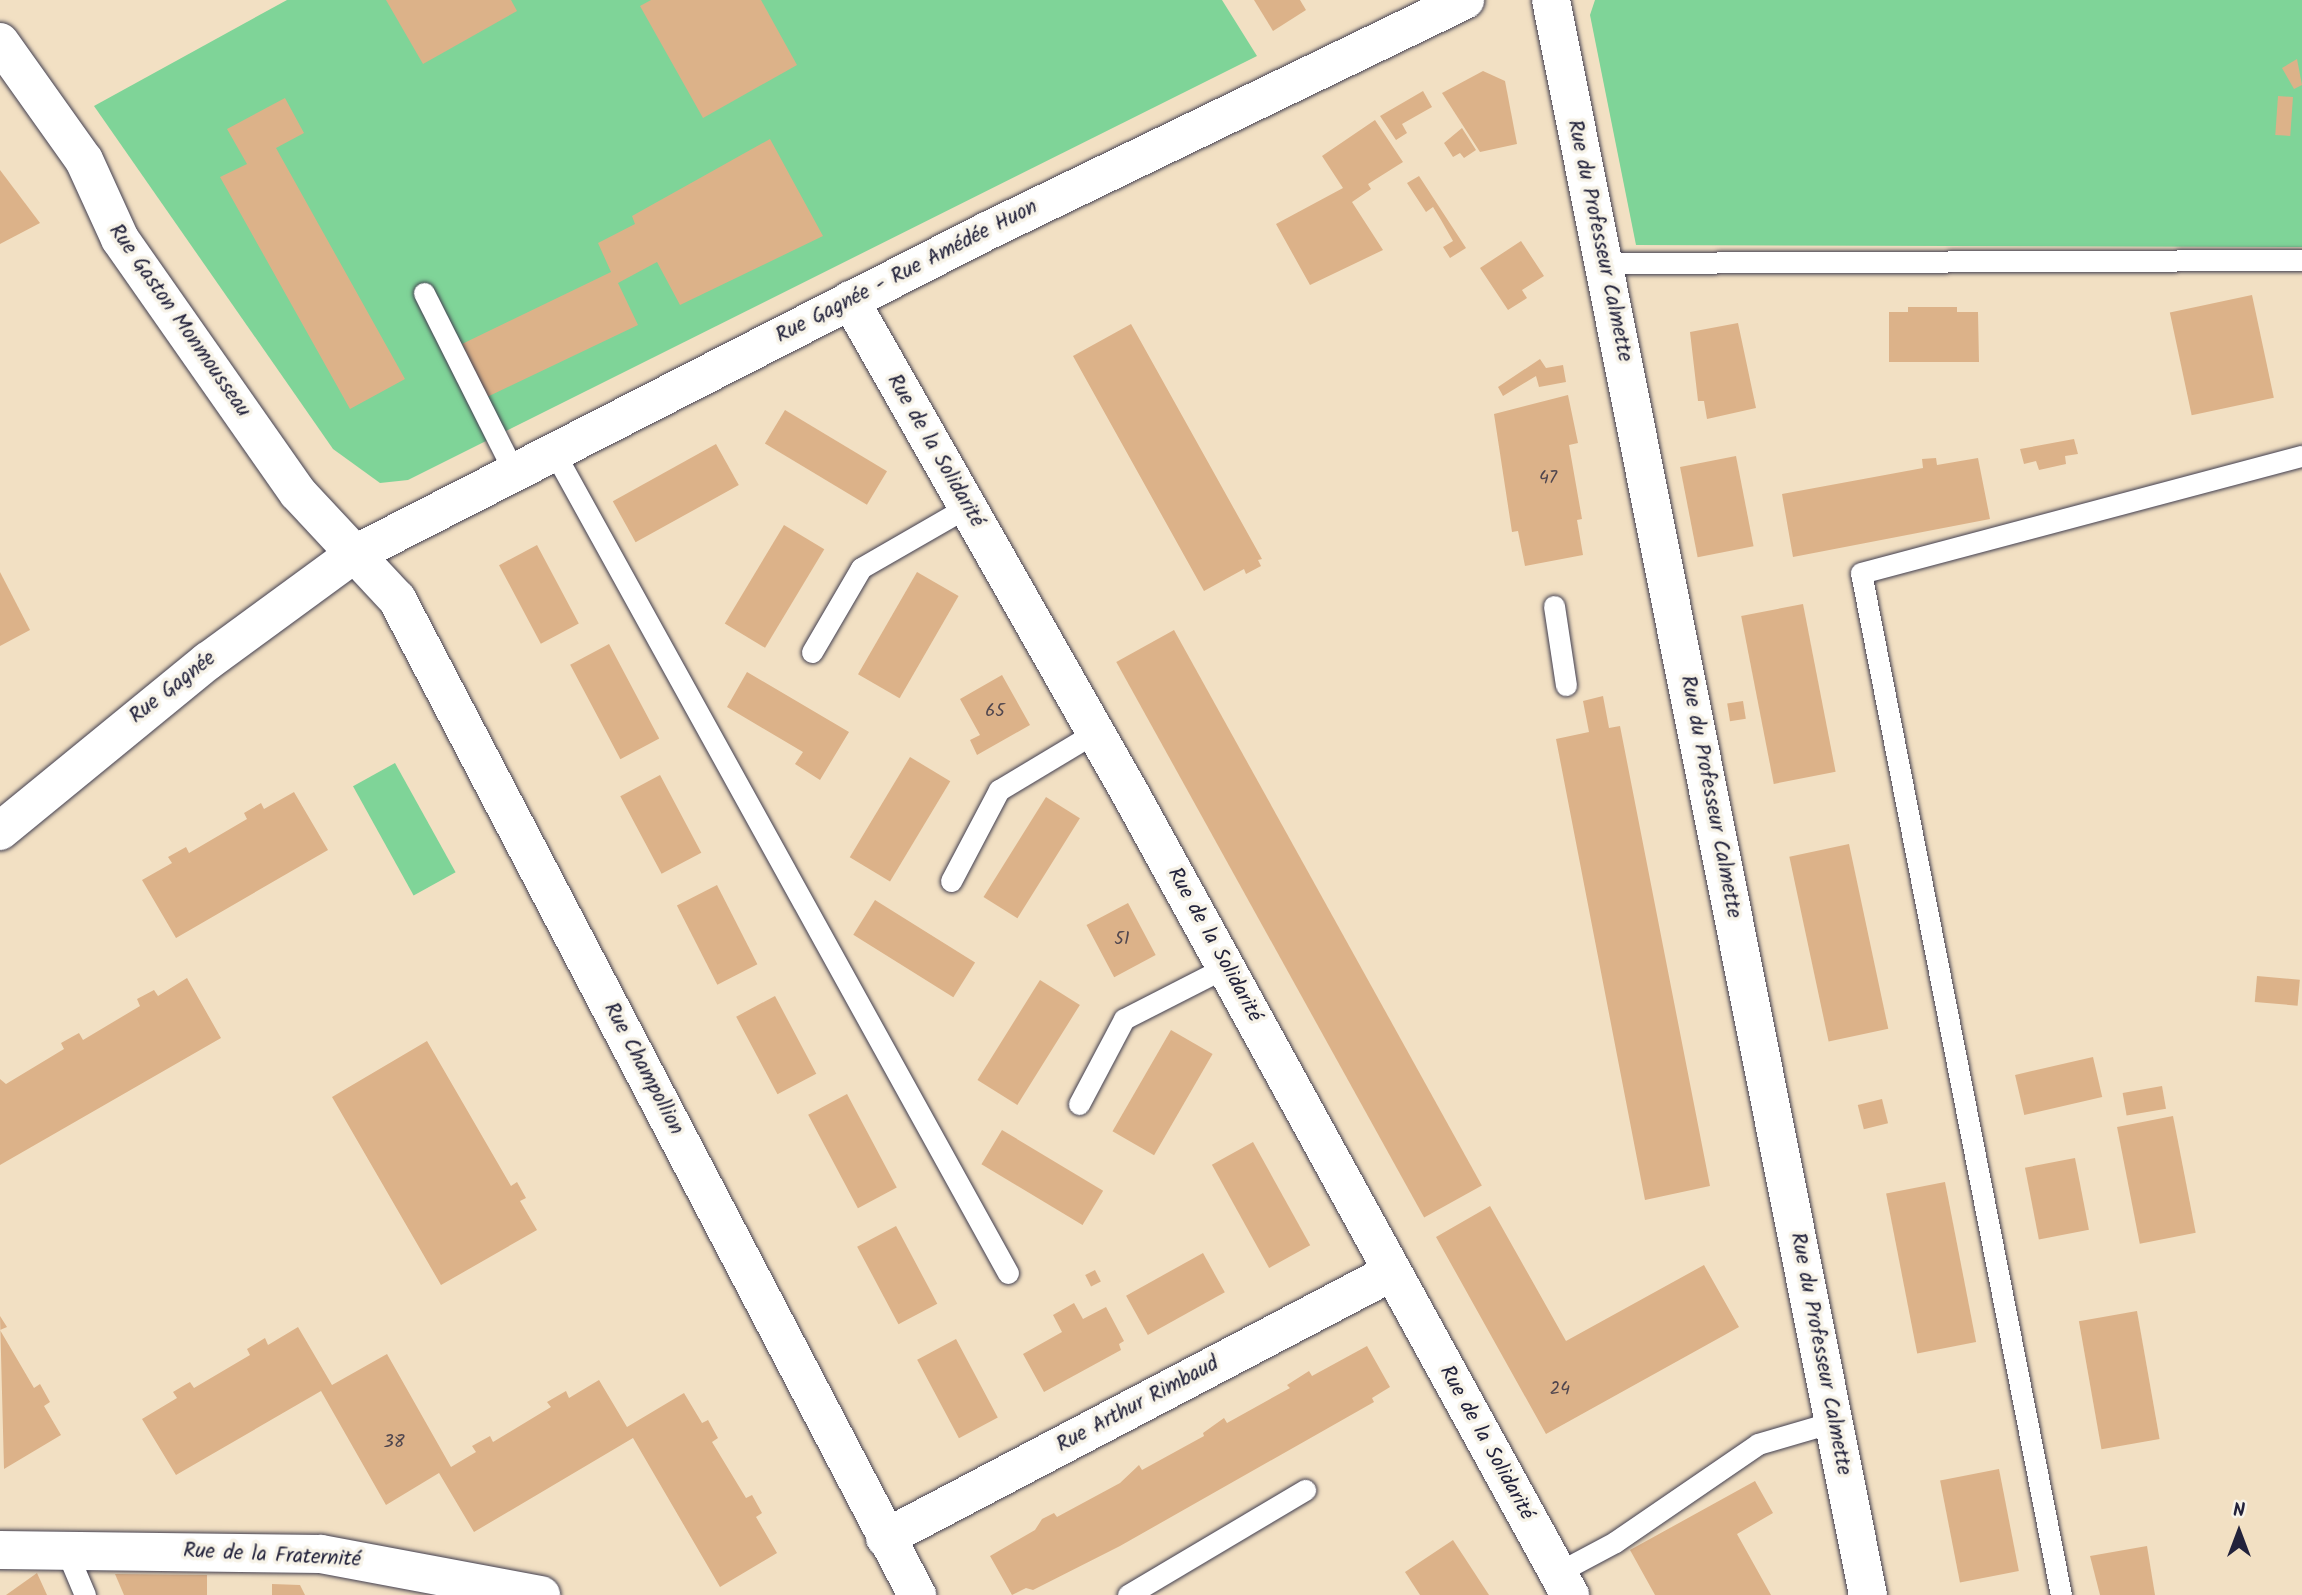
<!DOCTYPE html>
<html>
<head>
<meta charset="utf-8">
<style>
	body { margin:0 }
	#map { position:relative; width:2302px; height:1595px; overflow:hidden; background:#f2e0c3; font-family:Kalam,sans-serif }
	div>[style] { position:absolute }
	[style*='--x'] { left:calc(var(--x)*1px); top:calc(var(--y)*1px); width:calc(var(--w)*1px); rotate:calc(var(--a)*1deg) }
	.green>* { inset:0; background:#7fd498; transform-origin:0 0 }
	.building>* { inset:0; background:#dcb289; transform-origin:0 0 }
	.roads { filter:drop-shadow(0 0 2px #413e4f) drop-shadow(0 0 2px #413e4f) }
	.service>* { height:21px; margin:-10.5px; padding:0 10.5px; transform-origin:10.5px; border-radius:10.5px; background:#fff }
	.minor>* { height:38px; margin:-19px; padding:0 19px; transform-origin:19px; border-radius:19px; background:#fff }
	.tertiary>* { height:38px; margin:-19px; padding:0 19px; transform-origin:19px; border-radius:19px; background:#fff }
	span { translate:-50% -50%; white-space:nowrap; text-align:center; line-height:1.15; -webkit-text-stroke:7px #f7f3e8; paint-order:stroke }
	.number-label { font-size:18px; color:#50464e }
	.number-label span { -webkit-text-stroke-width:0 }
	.street-label { font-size:21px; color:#22223b }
	.north { position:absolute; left:2204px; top:1497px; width:70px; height:70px; -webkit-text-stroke:5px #f7f3e8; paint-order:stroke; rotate:0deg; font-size:19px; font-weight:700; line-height:28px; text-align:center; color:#22223b }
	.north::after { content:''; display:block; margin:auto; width:24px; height:32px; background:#22223b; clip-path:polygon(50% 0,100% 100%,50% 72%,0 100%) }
</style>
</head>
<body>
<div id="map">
	<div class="green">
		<div style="clip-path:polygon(287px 0,1222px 0,1257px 56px,408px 480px,380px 483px,333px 449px,94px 106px)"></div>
		<div style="clip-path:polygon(1595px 0,2302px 0,2302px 247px,1636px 245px,1590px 15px)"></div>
		<div style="left:395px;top:763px;width:125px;height:48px;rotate:61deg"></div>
	</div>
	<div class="building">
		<div style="clip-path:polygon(386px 0,511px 0,517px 11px,423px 64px)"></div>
		<div style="clip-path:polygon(651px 0,761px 0,797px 65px,703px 118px,640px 6px)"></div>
		<div style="clip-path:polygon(1254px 0,1300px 0,1306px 10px,1273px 31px)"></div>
		<div style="clip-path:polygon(2297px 59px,2302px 85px,2294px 89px,2282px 68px)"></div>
		<div style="clip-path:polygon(1483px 71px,1505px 81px,1517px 144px,1480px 152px,1442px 93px)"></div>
		<div style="clip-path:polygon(1423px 91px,1432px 107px,1402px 124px,1407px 133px,1396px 140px,1380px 116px)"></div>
		<div style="left:2278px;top:96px;width:15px;height:39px;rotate:4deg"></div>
		<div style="clip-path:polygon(285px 98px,304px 133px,276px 148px,405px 379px,350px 409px,220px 177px,247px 164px,227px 129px)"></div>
		<div style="clip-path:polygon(1375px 120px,1403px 162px,1368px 184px,1371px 189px,1352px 202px,1383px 250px,1310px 285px,1276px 224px,1343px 188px,1322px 156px)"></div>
		<div style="clip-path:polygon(1462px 128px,1476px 150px,1464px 158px,1460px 153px,1453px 157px,1444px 143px)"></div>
		<div style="clip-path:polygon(770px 139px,823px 236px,680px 305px,657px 262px,618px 283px,638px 325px,487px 397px,462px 344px,611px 272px,598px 243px,635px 224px,632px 216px)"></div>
		<div style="clip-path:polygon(0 170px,40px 223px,0 244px)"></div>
		<div style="clip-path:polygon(1419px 176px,1466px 248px,1450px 258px,1443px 247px,1453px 241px,1441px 220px,1433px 207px,1426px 212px,1407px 183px)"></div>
		<div style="clip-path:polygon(1521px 241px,1544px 276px,1522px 290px,1527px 298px,1508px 310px,1480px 268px)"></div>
		<div style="left:2252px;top:295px;width:105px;height:84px;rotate:78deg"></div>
		<div style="clip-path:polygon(1908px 307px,1957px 307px,1957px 312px,1978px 312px,1979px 362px,1889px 362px,1889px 312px,1908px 312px)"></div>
		<div style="clip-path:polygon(1738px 323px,1756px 408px,1707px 419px,1704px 401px,1698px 401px,1690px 332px)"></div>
		<div style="clip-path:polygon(1131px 324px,1262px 559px,1258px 560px,1261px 566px,1246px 574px,1244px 569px,1204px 591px,1073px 356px)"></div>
		<div style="clip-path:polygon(1540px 359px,1546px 368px,1563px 365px,1566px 382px,1539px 387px,1536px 376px,1503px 396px,1498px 387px)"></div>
		<div style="clip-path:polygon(1568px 395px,1578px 443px,1569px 445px,1582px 519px,1577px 520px,1583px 555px,1525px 566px,1518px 531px,1512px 532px,1494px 414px)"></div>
		<div style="left:785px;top:410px;width:119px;height:39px;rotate:31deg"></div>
		<div style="clip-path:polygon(2074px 439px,2078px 454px,2065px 456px,2066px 464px,2039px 470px,2036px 461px,2024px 464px,2020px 449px)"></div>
		<div style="left:716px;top:444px;width:47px;height:118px;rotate:61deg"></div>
		<div style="left:1736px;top:456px;width:92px;height:57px;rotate:79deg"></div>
		<div style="clip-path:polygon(1936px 458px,1937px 465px,1978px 458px,1990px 519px,1793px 557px,1782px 494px,1923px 468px,1922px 459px)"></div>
		<div style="left:784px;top:525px;width:47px;height:115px;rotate:31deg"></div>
		<div style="left:537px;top:545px;width:89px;height:43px;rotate:62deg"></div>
		<div style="clip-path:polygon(0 572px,30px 630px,0 646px)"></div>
		<div style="left:917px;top:572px;width:48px;height:118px;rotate:30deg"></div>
		<div style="left:1803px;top:604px;width:171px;height:63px;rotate:79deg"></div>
		<div style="left:1174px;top:630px;width:635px;height:66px;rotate:61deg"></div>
		<div style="left:609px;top:644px;width:107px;height:44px;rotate:62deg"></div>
		<div style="clip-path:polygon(747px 672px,849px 732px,820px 780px,795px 764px,803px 752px,727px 707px)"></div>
		<div style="clip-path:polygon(1002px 675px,1030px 725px,977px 755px,970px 740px,980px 735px,960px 699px)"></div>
		<div style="clip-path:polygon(1603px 696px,1609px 728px,1620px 726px,1710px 1186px,1645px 1200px,1556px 739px,1589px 732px,1583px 701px)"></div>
		<div style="left:1743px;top:701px;width:18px;height:16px;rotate:81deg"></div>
		<div style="left:910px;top:757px;width:47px;height:117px;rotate:31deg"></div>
		<div style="left:660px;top:775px;width:88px;height:45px;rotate:62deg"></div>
		<div style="clip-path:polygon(294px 792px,328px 850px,176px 938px,142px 880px,172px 863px,168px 857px,186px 847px,189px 853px,247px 819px,244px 813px,261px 803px,264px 809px)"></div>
		<div style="left:1046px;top:797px;width:40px;height:118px;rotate:32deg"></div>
		<div style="left:1849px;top:844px;width:189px;height:61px;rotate:78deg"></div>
		<div style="left:717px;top:885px;width:89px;height:45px;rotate:63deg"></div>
		<div style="left:875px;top:900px;width:118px;height:41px;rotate:32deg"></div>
		<div style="left:1128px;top:903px;width:59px;height:47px;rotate:62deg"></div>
		<div style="left:2257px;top:976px;width:43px;height:26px;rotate:5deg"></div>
		<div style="clip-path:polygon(187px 978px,221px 1038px,0 1165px,0 1079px,6px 1084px,64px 1049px,61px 1043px,79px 1033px,83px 1040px,140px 1006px,137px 999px,154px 990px,158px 996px)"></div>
		<div style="left:1040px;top:980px;width:47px;height:118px;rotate:32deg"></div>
		<div style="left:775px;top:996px;width:88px;height:44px;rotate:62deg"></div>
		<div style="left:1171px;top:1030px;width:48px;height:117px;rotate:30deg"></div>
		<div style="clip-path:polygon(427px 1041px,511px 1186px,517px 1182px,526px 1198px,520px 1201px,537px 1230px,441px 1285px,332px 1097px)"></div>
		<div style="left:2093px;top:1057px;width:41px;height:80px;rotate:77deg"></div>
		<div style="left:2162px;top:1086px;width:23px;height:40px;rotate:80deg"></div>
		<div style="left:847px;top:1094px;width:106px;height:44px;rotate:62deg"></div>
		<div style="left:1882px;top:1099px;width:25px;height:25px;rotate:76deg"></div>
		<div style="left:2173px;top:1116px;width:119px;height:57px;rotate:79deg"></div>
		<div style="left:1002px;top:1130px;width:118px;height:40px;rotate:31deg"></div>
		<div style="left:1253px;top:1142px;width:118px;height:47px;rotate:61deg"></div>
		<div style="left:2075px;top:1158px;width:73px;height:51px;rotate:79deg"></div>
		<div style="left:1945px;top:1182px;width:163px;height:60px;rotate:79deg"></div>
		<div style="clip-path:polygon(1490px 1206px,1566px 1341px,1704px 1265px,1739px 1327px,1546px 1434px,1436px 1237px)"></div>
		<div style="left:896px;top:1226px;width:88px;height:44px;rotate:62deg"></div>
		<div style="left:1203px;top:1253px;width:45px;height:88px;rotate:61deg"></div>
		<div style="left:1095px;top:1270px;width:13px;height:11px;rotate:63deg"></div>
		<div style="clip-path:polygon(1074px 1303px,1083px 1319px,1106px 1307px,1124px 1341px,1119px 1344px,1121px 1350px,1044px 1392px,1023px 1354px,1062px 1332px,1053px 1315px)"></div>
		<div style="left:2137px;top:1311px;width:130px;height:59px;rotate:80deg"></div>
		<div style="clip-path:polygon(0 1316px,7px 1327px,0 1330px,34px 1388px,40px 1384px,50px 1402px,44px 1406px,61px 1435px,4px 1469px)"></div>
		<div style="clip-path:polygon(298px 1327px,332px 1385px,387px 1354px,451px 1467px,476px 1452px,472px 1446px,490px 1436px,493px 1442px,551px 1407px,547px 1402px,566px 1391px,569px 1398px,599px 1380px,627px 1427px,684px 1393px,702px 1423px,708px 1420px,718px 1438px,712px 1442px,746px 1498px,752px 1495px,762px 1513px,756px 1517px,777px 1553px,720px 1587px,633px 1438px,474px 1532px,439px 1473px,386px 1505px,321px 1391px,176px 1475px,142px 1419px,177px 1398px,173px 1392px,183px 1386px,190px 1382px,194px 1388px,250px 1355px,247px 1349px,265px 1338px,268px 1345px)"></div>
		<div style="left:956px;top:1339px;width:89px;height:44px;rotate:62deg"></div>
		<div style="clip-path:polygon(1367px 1346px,1390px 1387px,1372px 1398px,1374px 1402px,1120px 1546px,1033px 1590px,1026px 1588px,1012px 1595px,990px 1556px,1035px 1530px,1042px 1519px,1054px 1513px,1057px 1517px,1120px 1483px,1139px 1465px,1142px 1470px,1204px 1436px,1203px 1433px,1224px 1418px,1227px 1423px,1290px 1388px,1287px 1385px,1309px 1371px,1312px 1376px)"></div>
		<div style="left:1999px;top:1469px;width:104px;height:60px;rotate:79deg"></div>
		<div style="clip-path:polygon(1755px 1481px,1773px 1513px,1737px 1534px,1771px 1595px,1655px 1595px,1630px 1550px)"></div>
		<div style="clip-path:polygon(1453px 1540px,1489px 1595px,1420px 1595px,1405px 1572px)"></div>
		<div style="clip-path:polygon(2147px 1546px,2155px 1595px,2100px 1595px,2090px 1556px)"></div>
		<div style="clip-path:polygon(37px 1573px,47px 1595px,6px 1595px)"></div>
		<div style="clip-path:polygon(115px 1574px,207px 1575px,207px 1595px,124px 1595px)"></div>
		<div style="clip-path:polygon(272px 1584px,300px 1585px,305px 1595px,272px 1595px)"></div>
	</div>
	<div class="roads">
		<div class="service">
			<div style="--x:1605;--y:263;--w:697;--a:-0.25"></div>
			<div style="--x:424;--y:293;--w:200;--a:63.3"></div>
			<div style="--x:554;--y:452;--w:938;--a:61.06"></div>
			<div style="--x:1554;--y:606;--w:80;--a:81.4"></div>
			<div style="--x:812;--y:652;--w:97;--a:-59.7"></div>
			<div style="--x:861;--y:568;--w:122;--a:-29.9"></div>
			<div style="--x:951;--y:881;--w:103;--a:-62.2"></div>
			<div style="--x:999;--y:790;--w:113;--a:-30.9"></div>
			<div style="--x:1079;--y:1104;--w:96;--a:-62.1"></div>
			<div style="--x:1124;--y:1019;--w:114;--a:-27"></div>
			<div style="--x:66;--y:1550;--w:49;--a:67.1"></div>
			<div style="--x:1557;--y:1573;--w:66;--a:-28.1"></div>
			<div style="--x:1615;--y:1542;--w:173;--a:-34.4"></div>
			<div style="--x:1758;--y:1444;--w:78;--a:-16.3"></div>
			<div style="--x:1128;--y:1595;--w:206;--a:-30.7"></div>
			<div style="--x:2061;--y:1595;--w:1041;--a:-101.07"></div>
			<div style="--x:1861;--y:573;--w:456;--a:-14.9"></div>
		</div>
		<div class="minor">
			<div style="--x:1551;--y:0;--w:1626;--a:78.76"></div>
			<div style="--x:0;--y:42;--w:145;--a:54.6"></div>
			<div style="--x:84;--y:160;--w:87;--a:65.5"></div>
			<div style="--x:120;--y:239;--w:310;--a:55"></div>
			<div style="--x:298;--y:493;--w:145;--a:47"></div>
			<div style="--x:397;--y:599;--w:1124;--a:62.43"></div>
			<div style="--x:850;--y:300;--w:567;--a:60.41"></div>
			<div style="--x:1130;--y:793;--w:915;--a:61.25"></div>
			<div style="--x:885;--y:1538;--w:573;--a:-27.68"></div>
			<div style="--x:0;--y:1550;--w:321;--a:0.7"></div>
			<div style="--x:321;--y:1554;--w:224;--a:10.6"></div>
		</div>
		<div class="tertiary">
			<div style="--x:0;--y:831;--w:269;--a:-39.3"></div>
			<div style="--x:208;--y:661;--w:180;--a:-36.2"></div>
			<div style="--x:353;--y:555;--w:712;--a:-27.07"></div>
			<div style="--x:987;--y:231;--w:531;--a:-25.79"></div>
		</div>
	</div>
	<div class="number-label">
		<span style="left:1548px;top:479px">47</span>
		<span style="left:995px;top:712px">65</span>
		<span style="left:1122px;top:940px">51</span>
		<span style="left:1560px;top:1390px">24</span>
		<span style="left:394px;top:1443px">38</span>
	</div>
	<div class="street-label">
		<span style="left:1599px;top:241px;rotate:78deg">Rue du Professeur Calmette</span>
		<span style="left:907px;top:272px;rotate:-27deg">Rue Gagnée - Rue Amédée Huon</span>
		<span style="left:179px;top:321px;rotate:55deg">Rue Gaston Monmousseau</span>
		<span style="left:935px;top:451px;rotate:60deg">Rue de la Solidarité</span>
		<span style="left:173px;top:688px;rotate:-38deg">Rue Gagnée</span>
		<span style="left:1710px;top:797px;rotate:79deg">Rue du Professeur Calmette</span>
		<span style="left:1214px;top:945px;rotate:61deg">Rue de la Solidarité</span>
		<span style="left:643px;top:1069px;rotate:62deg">Rue Champollion</span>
		<span style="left:1820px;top:1354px;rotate:79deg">Rue du Professeur Calmette</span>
		<span style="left:1138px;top:1405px;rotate:-28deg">Rue Arthur Rimbaud</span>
		<span style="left:1486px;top:1443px;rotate:61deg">Rue de la Solidarité</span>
		<span style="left:272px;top:1556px;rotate:3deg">Rue de la Fraternité</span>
	</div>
	<div class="north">N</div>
</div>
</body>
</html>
